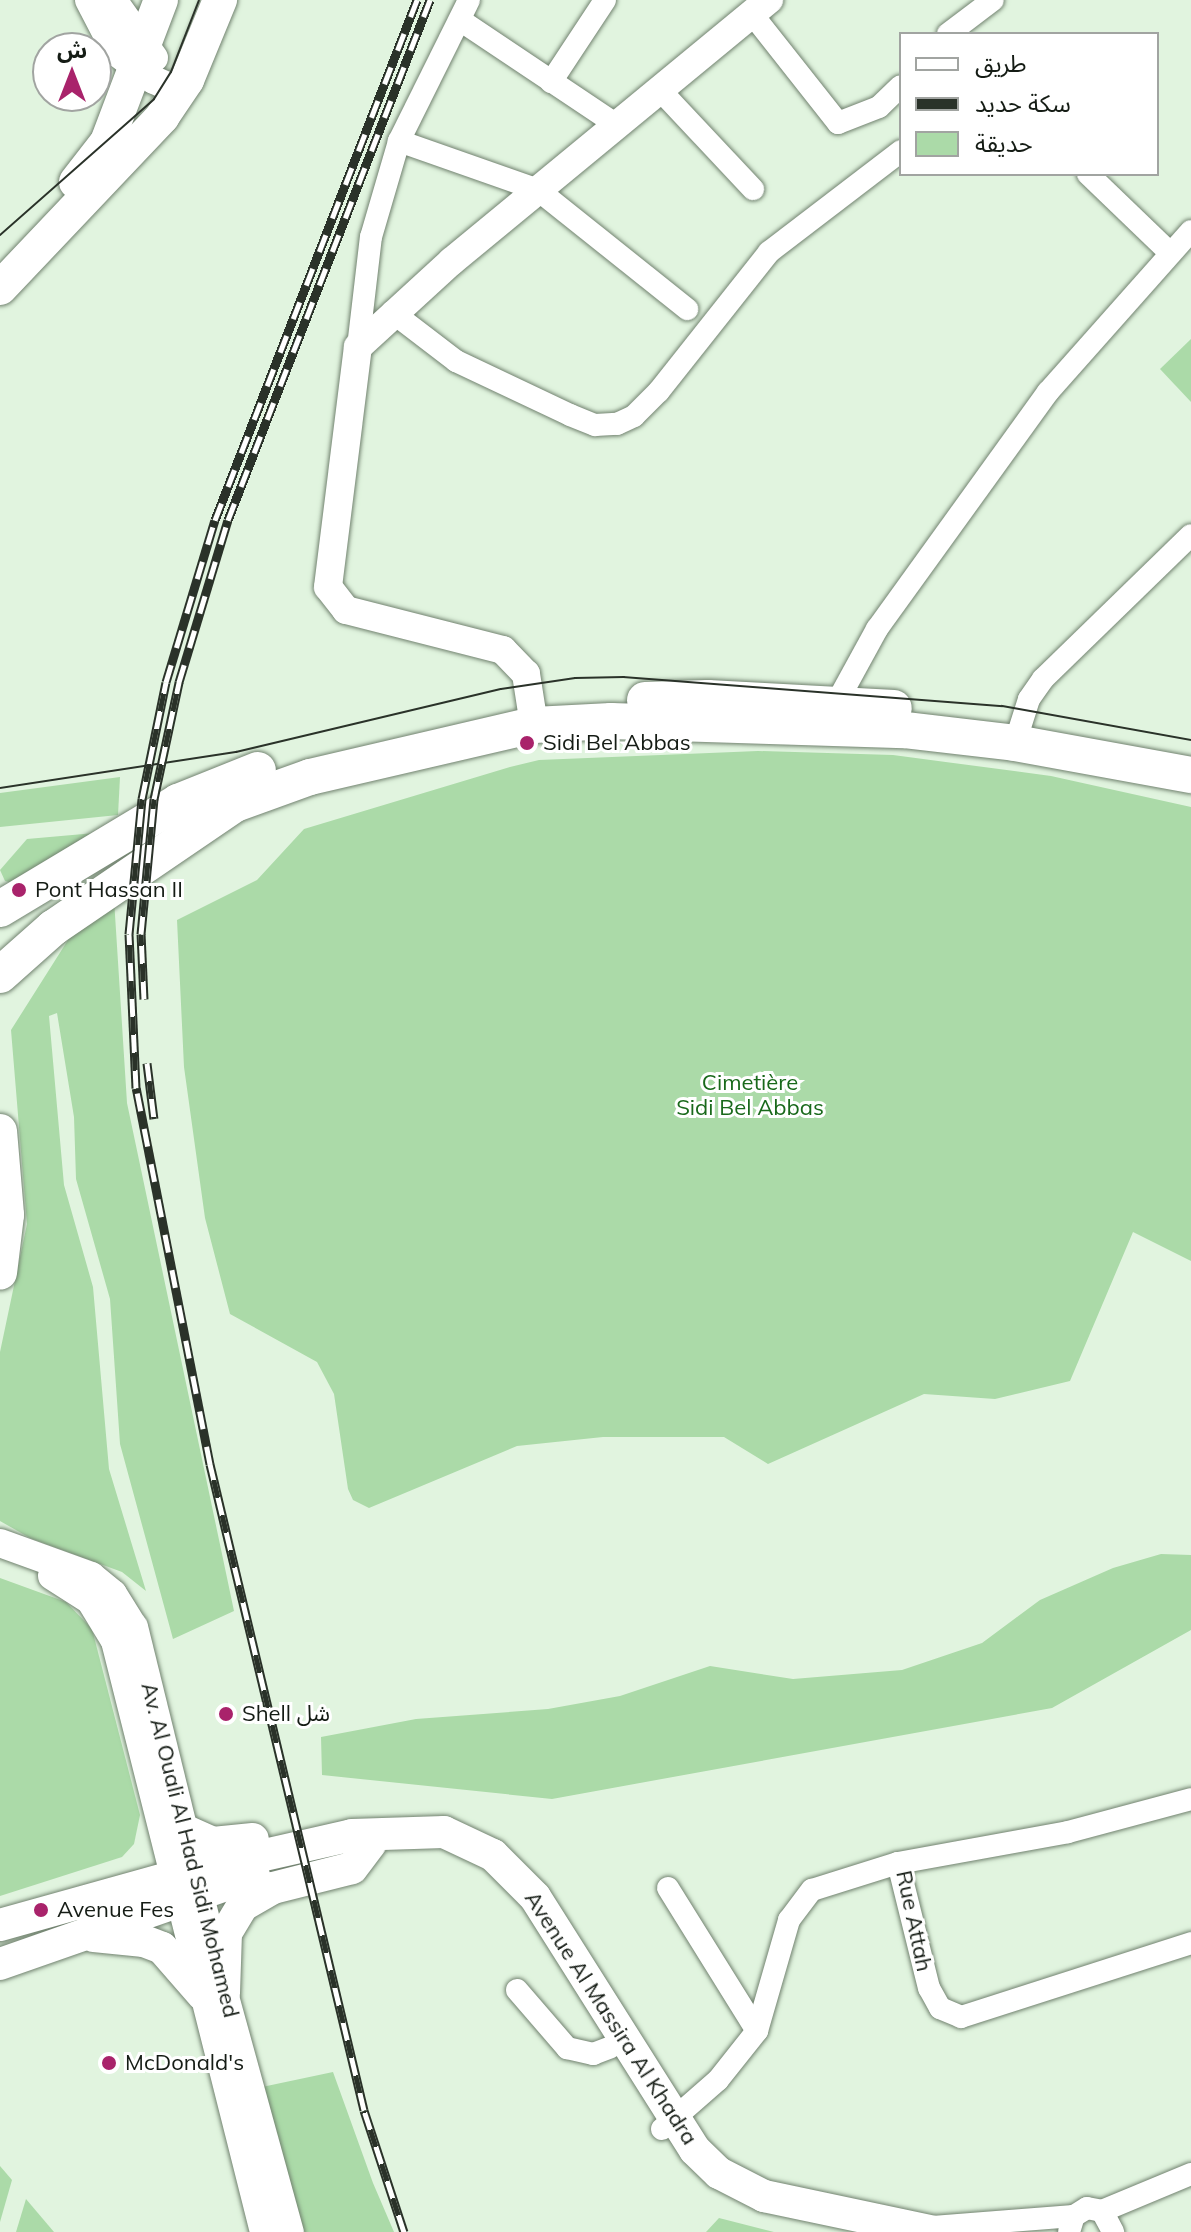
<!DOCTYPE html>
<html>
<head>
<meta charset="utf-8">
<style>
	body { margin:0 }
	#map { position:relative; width:1191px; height:2232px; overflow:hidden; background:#e1f4df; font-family:Mulish,"Noto Sans Arabic",sans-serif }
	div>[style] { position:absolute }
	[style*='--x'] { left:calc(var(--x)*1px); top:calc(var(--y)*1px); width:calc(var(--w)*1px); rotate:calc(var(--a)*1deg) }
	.green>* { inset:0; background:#abdaa8 }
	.roads { filter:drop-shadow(0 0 2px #71826f) drop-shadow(0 0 2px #71826f) }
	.minor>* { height:22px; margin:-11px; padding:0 11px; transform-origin:11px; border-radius:11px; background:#fff }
	.tertiary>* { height:28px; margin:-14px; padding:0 14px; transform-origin:14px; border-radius:14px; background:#fff }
	.secondary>* { height:32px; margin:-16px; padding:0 16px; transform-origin:16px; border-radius:16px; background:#fff }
	.primary>* { height:34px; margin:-17px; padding:0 17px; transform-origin:17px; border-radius:17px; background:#fff }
	.trunk>* { height:36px; margin:-18px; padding:0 18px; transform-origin:18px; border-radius:18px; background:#fff }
	.tram>* { height:2px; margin:-1px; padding:0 1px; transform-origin:1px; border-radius:1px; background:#2a3229 }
	.rail>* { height:9px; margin-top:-4.5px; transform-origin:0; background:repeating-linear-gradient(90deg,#fff 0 18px,#2a3229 0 36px); box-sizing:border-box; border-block:2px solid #2a3229 }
	.dots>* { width:22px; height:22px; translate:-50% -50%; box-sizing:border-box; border:4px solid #fff; border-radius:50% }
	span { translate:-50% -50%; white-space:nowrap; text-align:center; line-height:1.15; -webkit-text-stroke:6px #fff; paint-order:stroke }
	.poi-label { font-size:22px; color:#151c15 }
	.left { translate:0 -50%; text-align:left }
	.park-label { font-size:22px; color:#19691b }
	.street-label { font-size:22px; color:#151c15 }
	.legend { position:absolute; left:899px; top:32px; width:260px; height:144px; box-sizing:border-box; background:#fff; border:2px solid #a1a4a1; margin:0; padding:10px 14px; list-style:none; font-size:24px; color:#151c15 }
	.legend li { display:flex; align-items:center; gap:16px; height:40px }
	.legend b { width:40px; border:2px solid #a1a4a1 }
	.north { position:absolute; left:32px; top:32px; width:80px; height:80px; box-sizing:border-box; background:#fff; border:2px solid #a1a4a1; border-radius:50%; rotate:0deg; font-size:22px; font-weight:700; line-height:32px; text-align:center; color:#151c15 }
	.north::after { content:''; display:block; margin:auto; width:28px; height:36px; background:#a9236b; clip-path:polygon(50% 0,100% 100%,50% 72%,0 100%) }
</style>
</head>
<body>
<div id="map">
	<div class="green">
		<div style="clip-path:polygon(1191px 339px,1191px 402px,1160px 369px)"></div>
		<div style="clip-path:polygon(758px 751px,893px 755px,1051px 776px,1191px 807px,1191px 1261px,1133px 1232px,1070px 1381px,995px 1399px,924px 1394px,768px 1464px,724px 1437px,603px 1437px,517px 1446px,369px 1508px,353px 1500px,348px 1489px,334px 1394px,317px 1362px,230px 1314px,205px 1218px,184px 1067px,177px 920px,257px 880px,304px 829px,510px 767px,539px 760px)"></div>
		<div style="clip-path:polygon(120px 777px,118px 815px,0 827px,0 793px)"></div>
		<div style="clip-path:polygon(95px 833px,13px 883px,5px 881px,0 870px,27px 839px)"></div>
		<div style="clip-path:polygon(114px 899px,127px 1103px,234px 1611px,173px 1639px,120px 1444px,110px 1299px,76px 1179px,74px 1117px,57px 1013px,49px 1016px,64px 1185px,93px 1287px,109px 1469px,146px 1591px,122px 1572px,30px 1538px,0 1521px,0 1352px,27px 1224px,11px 1030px,80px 921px)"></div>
		<div style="clip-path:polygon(1161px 1554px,1191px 1555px,1191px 1630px,1052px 1708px,552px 1799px,322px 1775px,321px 1737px,416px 1719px,548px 1709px,620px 1696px,710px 1666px,793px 1679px,902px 1670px,982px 1643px,1040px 1600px,1113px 1568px)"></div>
		<div style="clip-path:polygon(0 1578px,66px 1602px,92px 1629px,140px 1815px,134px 1844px,122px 1857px,0 1896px)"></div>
		<div style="clip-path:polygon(333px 2072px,373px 2183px,394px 2232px,295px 2232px,262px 2087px)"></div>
		<div style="clip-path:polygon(0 2166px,12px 2180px,0 2222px)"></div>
		<div style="clip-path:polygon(26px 2199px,54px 2232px,16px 2232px)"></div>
		<div style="clip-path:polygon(719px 2218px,774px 2232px,706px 2232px)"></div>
	</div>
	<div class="roads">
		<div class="minor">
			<div style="--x:752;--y:14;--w:139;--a:51.7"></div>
			<div style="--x:838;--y:123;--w:44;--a:-21.3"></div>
			<div style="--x:879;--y:107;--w:30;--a:-44"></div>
			<div style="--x:460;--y:20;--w:189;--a:33.8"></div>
			<div style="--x:948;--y:34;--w:56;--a:-37.1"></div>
			<div style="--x:551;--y:82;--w:98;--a:-56.6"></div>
			<div style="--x:660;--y:90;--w:136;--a:46.8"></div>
			<div style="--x:399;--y:141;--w:147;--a:19.4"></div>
			<div style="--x:538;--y:190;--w:191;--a:38.6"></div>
			<div style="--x:1088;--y:174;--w:114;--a:43.9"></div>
			<div style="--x:392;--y:312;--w:81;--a:37.4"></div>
			<div style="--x:456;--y:361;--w:126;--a:25.3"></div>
			<div style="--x:570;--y:415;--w:27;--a:22"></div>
			<div style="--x:595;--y:425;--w:22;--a:-3"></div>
			<div style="--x:617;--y:424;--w:19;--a:-25"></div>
			<div style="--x:634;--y:416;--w:35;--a:-45"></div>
			<div style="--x:659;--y:391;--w:177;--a:-51.6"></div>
			<div style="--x:769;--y:252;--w:166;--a:-37.4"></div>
			<div style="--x:358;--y:347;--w:111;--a:-83.3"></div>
			<div style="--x:371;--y:237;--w:100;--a:-73.7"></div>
			<div style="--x:399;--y:141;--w:157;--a:-63.6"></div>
			<div style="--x:831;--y:713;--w:96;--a:-61.3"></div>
			<div style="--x:877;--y:629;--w:292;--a:-54.2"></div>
			<div style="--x:1048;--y:392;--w:215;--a:-48.4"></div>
			<div style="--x:1015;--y:743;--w:46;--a:-72.3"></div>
			<div style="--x:1029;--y:699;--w:24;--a:-55"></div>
			<div style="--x:1043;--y:679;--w:206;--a:-44.2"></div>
			<div style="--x:898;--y:1863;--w:129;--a:76.1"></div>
			<div style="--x:929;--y:1988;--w:23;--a:61"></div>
			<div style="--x:940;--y:2008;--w:23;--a:23"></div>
			<div style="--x:961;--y:2017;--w:242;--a:-17.8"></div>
			<div style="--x:668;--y:1888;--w:168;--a:58.1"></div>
			<div style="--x:517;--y:1990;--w:77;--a:49.2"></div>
			<div style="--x:567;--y:2048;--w:27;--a:13"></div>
			<div style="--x:593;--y:2054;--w:19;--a:-21"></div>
			<div style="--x:662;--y:2129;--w:74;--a:-41.2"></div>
			<div style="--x:718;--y:2080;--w:63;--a:-51.5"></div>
			<div style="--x:757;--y:2031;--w:116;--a:-73.9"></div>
			<div style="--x:789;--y:1920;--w:38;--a:-53"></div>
			<div style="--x:812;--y:1890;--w:90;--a:-17.4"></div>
			<div style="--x:898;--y:1863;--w:173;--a:-10.3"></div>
			<div style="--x:1068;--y:1832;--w:127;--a:-15"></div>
			<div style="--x:1102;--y:2211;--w:96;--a:-22.6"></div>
			<div style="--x:920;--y:2228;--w:154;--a:-4.5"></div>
			<div style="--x:1069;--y:2232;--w:17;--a:-73"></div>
			<div style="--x:1074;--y:2216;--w:15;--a:-32"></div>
			<div style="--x:1087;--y:2208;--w:15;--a:11"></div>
			<div style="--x:1102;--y:2211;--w:24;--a:62"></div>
		</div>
		<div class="tertiary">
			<div style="--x:89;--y:0;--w:59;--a:62.6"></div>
			<div style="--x:116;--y:52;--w:47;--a:36.4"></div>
			<div style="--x:154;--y:80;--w:30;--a:24"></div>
			<div style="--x:113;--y:0;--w:71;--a:54.7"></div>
			<div style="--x:534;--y:725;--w:52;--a:-98.9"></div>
			<div style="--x:526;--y:674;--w:33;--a:-134"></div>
			<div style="--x:503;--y:650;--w:162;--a:-165.7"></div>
			<div style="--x:346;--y:610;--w:29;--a:-128"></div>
			<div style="--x:328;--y:587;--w:242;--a:-82.9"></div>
			<div style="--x:358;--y:347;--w:127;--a:-42.5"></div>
			<div style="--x:452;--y:261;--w:411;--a:-39.5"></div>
			<div style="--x:0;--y:1543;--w:97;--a:19.9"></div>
			<div style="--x:91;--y:1576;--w:28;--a:39"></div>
			<div style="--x:113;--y:1594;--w:39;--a:58"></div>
			<div style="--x:134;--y:1627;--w:377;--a:76.2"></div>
			<div style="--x:224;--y:1993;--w:248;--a:74.6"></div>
			<div style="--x:52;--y:1576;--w:45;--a:32.3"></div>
			<div style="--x:90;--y:1600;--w:48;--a:58.6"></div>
			<div style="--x:115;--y:1641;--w:609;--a:75.85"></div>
		</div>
		<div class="secondary">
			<div style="--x:184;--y:1830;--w:32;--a:24"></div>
			<div style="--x:213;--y:1843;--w:40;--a:-5.7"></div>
			<div style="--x:0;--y:1925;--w:201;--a:-15.6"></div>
			<div style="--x:194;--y:1871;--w:162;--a:-12.8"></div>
			<div style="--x:352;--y:1835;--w:92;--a:-1.9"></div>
			<div style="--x:444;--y:1832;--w:54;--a:25.1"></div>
			<div style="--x:493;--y:1855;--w:59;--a:45"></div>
			<div style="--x:535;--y:1897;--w:299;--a:57.7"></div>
			<div style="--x:695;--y:2150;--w:33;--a:44"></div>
			<div style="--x:719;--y:2173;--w:51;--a:27.1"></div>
			<div style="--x:764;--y:2196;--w:175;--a:11.9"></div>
			<div style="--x:94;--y:1936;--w:50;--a:5.7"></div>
			<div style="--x:144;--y:1941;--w:19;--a:21"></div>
			<div style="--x:162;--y:1948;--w:62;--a:48.9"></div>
			<div style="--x:0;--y:1964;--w:269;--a:-19.3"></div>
			<div style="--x:224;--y:1993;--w:60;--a:-88.1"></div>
			<div style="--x:226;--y:1933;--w:31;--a:-59"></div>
			<div style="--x:242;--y:1906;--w:36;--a:-30"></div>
			<div style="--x:273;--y:1888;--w:81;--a:-14.2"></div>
			<div style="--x:352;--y:1868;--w:30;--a:-53"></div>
		</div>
		<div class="primary">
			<div style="--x:76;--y:182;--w:51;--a:-52.2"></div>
			<div style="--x:107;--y:142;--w:152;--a:-69.2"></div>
			<div style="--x:0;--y:288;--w:236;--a:-46.5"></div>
			<div style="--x:162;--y:117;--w:45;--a:-56"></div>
			<div style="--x:187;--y:80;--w:87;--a:-67.6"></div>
			<div style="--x:0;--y:1131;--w:84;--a:85.2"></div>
			<div style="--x:7;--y:1215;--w:58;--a:96.9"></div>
		</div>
		<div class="trunk">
			<div style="--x:645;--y:700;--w:63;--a:-1.8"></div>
			<div style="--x:708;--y:698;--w:186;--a:3.1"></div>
			<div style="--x:0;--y:909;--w:208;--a:-31"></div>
			<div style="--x:178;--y:802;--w:86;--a:-21.8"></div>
			<div style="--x:0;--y:975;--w:71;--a:-41.6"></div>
			<div style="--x:53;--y:928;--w:220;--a:-34.3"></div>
			<div style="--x:235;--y:804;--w:80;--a:-19.8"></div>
			<div style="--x:310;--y:777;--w:230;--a:-13.1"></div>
			<div style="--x:534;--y:725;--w:77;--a:-3"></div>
			<div style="--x:611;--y:721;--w:294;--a:1.8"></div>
			<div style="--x:905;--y:730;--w:111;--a:6.7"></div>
			<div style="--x:1015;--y:743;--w:179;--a:10.3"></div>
		</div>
	</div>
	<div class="tram">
		<div style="--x:0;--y:235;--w:205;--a:-41.4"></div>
		<div style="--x:154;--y:99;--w:32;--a:-58"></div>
		<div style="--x:171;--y:72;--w:77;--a:-68.7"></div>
		<div style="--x:0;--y:788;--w:239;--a:-8.7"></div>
		<div style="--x:236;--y:752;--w:272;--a:-13.4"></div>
		<div style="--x:501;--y:689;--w:75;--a:-8.5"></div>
		<div style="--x:575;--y:678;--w:49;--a:-1.2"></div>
		<div style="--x:624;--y:677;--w:379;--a:4.4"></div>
		<div style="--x:1002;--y:706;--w:192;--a:10.2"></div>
	</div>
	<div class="rail">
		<div style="--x:144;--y:999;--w:65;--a:-92.6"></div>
		<div style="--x:141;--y:934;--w:136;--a:-84.5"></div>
		<div style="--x:154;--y:799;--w:120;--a:-77.9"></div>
		<div style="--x:179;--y:682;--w:169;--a:-73.2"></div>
		<div style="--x:228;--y:520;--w:558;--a:-68.77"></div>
		<div style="--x:147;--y:1063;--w:56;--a:82.9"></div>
		<div style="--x:404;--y:2232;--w:128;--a:-108.2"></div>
		<div style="--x:364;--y:2110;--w:664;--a:-103.41"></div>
		<div style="--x:210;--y:1464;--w:383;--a:-101.1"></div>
		<div style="--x:136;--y:1088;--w:154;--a:-92.6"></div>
		<div style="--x:129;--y:934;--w:136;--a:-84.5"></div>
		<div style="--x:142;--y:799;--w:119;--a:-78.4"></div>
		<div style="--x:166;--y:682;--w:169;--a:-73.2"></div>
		<div style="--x:215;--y:520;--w:558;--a:-68.77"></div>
	</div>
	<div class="dots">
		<div style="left:527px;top:743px;background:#a9236b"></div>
		<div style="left:19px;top:890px;background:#a9236b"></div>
		<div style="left:226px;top:1714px;background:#a9236b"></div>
		<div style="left:41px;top:1910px;background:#a9236b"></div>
		<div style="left:109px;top:2063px;background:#a9236b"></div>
	</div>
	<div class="poi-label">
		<span class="left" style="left:543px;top:743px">Sidi Bel Abbas</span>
		<span class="left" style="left:35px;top:890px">Pont Hassan II</span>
		<span class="left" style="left:242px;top:1714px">Shell شل</span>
		<span class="left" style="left:57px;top:1910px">Avenue Fes</span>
		<span class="left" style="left:125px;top:2063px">McDonald's</span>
	</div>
	<div class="park-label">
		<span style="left:750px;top:1095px">Cimetière<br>Sidi Bel Abbas</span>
	</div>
	<div class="street-label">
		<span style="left:190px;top:1850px;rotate:76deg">Av. Al Ouali Al Had Sidi Mohamed</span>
		<span style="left:914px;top:1921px;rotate:78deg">Rue Attah</span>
		<span style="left:611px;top:2018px;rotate:57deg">Avenue Al Massira Al Khadra</span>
	</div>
	<ul class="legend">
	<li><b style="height:10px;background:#fff"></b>طريق</li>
	<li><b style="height:10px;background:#2a3229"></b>سكة حديد</li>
	<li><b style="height:22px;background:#abdaa8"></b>حديقة</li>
	</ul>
	<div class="north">ش</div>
</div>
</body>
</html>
